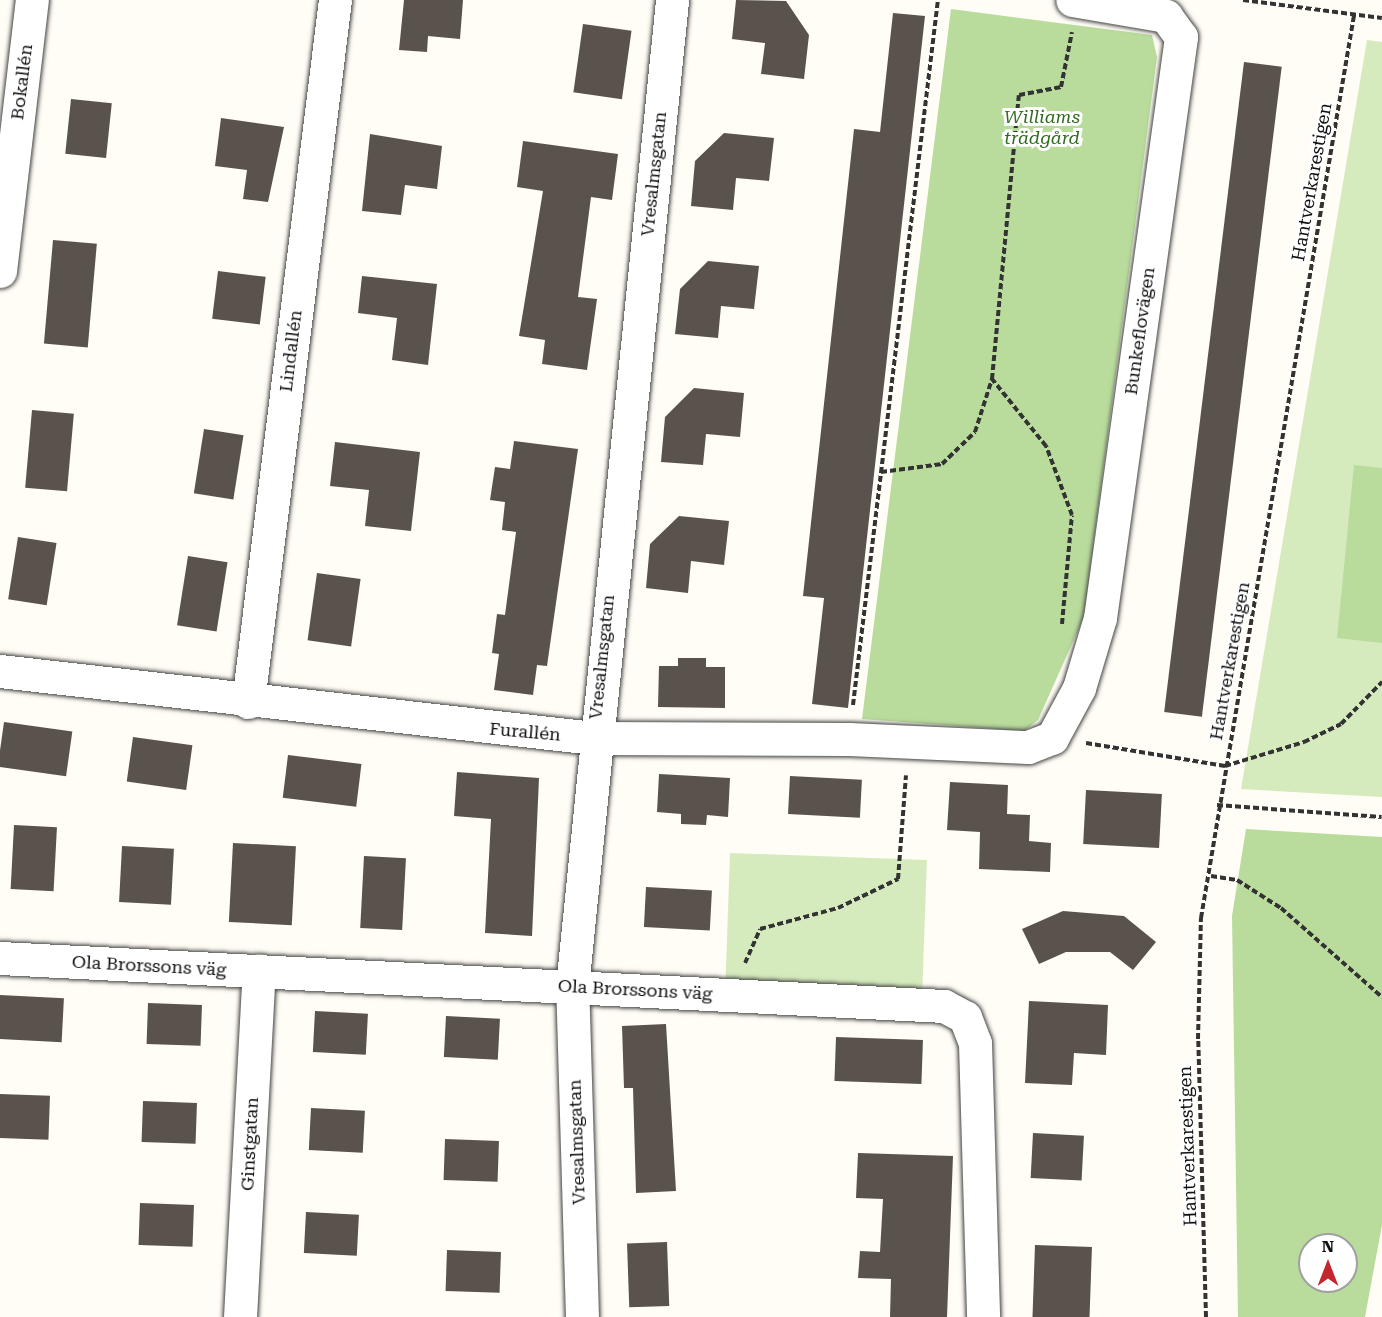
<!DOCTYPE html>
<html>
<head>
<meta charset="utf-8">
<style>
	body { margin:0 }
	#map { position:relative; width:1382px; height:1317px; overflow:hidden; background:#fffdf5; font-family:"Roboto Serif",serif }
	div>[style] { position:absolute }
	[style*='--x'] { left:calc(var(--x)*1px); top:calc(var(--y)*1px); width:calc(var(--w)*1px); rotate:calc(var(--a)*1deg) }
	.green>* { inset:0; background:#d5ebbd; transform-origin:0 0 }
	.forest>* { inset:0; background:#b9dc9c }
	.building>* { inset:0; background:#5a524d; transform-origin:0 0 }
	.path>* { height:4px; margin-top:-2px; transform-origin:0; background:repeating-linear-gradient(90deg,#333 0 6px,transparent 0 9px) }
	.roads { filter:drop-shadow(0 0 2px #444) drop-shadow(0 0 2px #444) }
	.minor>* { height:33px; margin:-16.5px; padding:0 16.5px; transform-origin:16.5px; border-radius:16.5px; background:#fff }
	span { translate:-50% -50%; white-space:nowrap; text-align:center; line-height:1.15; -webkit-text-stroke:6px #fff; paint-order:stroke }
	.street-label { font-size:18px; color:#111 }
	.park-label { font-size:18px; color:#2f6b1f; font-style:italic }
	.north { position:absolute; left:1298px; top:1233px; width:60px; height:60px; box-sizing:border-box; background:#fff; border:2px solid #a0a0a0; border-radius:50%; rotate:0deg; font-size:16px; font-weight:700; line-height:24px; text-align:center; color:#111 }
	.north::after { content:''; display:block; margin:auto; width:21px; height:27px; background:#c4262e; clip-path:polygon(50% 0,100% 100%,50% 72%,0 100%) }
</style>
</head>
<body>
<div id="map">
	<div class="green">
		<div style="clip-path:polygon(1367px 40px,1382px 42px,1382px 797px,1241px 789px)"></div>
		<div style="left:730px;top:853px;width:197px;height:130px;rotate:2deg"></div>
	</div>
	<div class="forest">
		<div style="clip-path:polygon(951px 9px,1152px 35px,1157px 57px,1084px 617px,1038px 720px,1024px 731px,862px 719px)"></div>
		<div style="clip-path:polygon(1354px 465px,1382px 468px,1382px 643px,1337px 638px)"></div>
		<div style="clip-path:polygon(evenodd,1246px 829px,1382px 837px,1382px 1225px,1365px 1317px,1238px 1317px,1232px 916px,1246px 829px,1310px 1245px,1346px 1245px,1346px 1281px,1310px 1281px,1310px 1245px)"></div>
	</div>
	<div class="building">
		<div style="clip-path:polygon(404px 0,463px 0,460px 39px,428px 36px,427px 52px,399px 50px)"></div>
		<div style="clip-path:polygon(736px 0,786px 1px,809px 35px,804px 79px,761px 74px,765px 43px,732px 39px)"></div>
		<div style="clip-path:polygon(893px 13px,925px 16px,848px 708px,812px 704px,824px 598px,803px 596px,854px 129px,880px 132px)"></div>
		<div style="left:583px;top:24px;width:49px;height:69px;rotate:8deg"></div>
		<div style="left:1244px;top:62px;width:38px;height:655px;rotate:7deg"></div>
		<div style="left:71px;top:99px;width:41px;height:55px;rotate:6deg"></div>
		<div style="clip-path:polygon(221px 118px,284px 127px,268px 202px,243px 199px,247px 170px,215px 166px)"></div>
		<div style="clip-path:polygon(724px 133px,774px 138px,769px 181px,736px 178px,733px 210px,691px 206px,695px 161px)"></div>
		<div style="clip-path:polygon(370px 134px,442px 146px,437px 189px,405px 185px,401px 215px,362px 211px)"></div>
		<div style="clip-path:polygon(523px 141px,618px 154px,612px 200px,591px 197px,578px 297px,597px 299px,587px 370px,542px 364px,545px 340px,519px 336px,543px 191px,517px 187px)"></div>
		<div style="left:53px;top:240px;width:44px;height:104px;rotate:5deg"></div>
		<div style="clip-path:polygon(708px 261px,759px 266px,754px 309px,721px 306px,718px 338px,675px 334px,680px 289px)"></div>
		<div style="left:218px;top:271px;width:48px;height:48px;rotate:7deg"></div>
		<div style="clip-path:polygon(362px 276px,437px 284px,428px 365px,392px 360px,397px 318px,358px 313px)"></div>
		<div style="clip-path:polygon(694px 388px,744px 393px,740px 437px,706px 434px,703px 465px,661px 462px,665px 417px)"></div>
		<div style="left:32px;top:410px;width:42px;height:78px;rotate:5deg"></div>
		<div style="left:204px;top:429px;width:40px;height:65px;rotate:9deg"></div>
		<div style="clip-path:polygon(514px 441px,578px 449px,547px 666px,537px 665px,533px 695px,494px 690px,499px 654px,492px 653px,497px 614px,505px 615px,516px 532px,502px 530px,505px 502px,490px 500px,495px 467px,510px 469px)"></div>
		<div style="clip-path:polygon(335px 442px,420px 452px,411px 531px,365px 526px,369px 490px,330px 486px)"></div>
		<div style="clip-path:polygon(679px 516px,729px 521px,724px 565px,691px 561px,688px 593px,646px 588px,650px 544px)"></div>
		<div style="left:18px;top:537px;width:39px;height:63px;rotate:9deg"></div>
		<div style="left:188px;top:556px;width:40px;height:70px;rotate:9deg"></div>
		<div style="left:317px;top:573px;width:44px;height:68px;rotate:8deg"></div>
		<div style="clip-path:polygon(678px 658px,706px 658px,706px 667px,725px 667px,725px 708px,658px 707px,659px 666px,678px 666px)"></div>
		<div style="left:4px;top:722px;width:69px;height:45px;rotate:8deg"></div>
		<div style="left:133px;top:737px;width:60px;height:45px;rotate:8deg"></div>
		<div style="left:288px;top:755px;width:74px;height:43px;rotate:7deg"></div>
		<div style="clip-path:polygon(457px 772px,539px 778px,532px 936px,485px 933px,491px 819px,454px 816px)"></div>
		<div style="clip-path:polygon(659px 774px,730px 778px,728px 817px,707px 815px,706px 825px,681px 824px,681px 814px,657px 812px)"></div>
		<div style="left:790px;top:776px;width:72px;height:38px;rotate:3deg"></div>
		<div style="clip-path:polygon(950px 782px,1008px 785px,1007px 814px,1030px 815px,1029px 841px,1051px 843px,1050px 872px,979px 869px,980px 832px,947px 830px)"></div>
		<div style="left:1086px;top:790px;width:76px;height:54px;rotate:3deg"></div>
		<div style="left:14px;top:825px;width:43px;height:64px;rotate:3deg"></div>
		<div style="left:233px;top:843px;width:63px;height:79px;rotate:3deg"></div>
		<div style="left:122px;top:846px;width:52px;height:56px;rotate:3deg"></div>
		<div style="left:364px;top:856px;width:42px;height:72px;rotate:3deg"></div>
		<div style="left:646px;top:887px;width:66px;height:40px;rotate:3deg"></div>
		<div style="clip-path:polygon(1063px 911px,1124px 916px,1156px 942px,1133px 970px,1110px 952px,1066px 952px,1039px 964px,1022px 929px)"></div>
		<div style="left:0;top:995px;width:64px;height:44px;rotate:3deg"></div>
		<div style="clip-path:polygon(1029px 1001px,1108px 1005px,1106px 1055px,1074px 1053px,1072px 1085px,1025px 1083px)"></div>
		<div style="left:148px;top:1003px;width:54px;height:41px;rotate:2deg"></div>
		<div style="left:315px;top:1011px;width:53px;height:41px;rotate:3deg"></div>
		<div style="left:446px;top:1016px;width:54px;height:41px;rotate:3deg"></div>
		<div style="clip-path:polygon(666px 1024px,676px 1191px,636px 1193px,633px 1088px,624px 1088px,622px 1026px)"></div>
		<div style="left:836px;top:1037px;width:87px;height:44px;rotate:2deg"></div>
		<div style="left:0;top:1094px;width:50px;height:44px;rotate:2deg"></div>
		<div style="left:143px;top:1101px;width:54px;height:41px;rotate:2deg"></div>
		<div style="left:311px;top:1108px;width:54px;height:42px;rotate:3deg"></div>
		<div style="left:1033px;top:1133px;width:51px;height:45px;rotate:3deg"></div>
		<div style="left:445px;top:1139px;width:54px;height:41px;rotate:2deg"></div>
		<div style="clip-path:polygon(858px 1153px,953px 1156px,947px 1317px,890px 1317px,891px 1279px,858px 1278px,860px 1251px,880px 1252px,883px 1199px,856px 1198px)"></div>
		<div style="left:140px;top:1203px;width:54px;height:42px;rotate:2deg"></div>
		<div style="left:306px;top:1212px;width:53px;height:41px;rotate:3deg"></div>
		<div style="left:667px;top:1242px;width:64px;height:40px;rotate:88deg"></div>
		<div style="left:1035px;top:1245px;width:57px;height:72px;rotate:2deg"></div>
		<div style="left:447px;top:1250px;width:54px;height:41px;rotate:2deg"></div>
	</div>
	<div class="path">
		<div style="--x:1243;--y:0;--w:140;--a:7.4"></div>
		<div style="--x:881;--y:472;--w:62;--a:-7.5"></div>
		<div style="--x:942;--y:464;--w:46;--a:-44.1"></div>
		<div style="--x:975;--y:432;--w:56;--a:-72.2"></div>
		<div style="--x:1062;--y:624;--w:109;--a:-84.8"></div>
		<div style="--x:1072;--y:515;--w:74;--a:-110.6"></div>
		<div style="--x:1046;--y:446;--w:86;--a:-128.9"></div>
		<div style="--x:992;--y:379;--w:285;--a:-84.6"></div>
		<div style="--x:1019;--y:95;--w:43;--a:-10.8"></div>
		<div style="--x:1061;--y:87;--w:56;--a:-78.7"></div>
		<div style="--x:853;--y:705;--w:710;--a:-83.13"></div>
		<div style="--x:1086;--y:743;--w:141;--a:9.4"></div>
		<div style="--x:1225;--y:766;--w:83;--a:-16.9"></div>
		<div style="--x:1304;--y:742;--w:41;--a:-25.9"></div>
		<div style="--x:1341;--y:724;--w:59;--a:-45.7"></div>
		<div style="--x:1217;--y:805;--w:165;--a:4.2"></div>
		<div style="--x:1211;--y:876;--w:26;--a:9"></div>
		<div style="--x:1237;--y:880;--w:52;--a:32.5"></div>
		<div style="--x:1281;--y:908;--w:135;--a:41.4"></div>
		<div style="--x:745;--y:963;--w:37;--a:-66"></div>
		<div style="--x:760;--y:929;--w:81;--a:-15.1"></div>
		<div style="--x:838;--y:908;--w:67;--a:-25.8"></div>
		<div style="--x:898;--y:879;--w:104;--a:-85.6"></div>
		<div style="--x:1206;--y:1317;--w:278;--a:-91.6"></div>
		<div style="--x:1198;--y:1039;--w:121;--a:-88.6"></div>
		<div style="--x:1201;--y:918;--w:916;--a:-80.38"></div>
	</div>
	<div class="roads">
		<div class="minor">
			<div style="--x:0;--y:271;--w:273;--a:-83.3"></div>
			<div style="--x:0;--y:671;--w:598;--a:6.44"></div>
			<div style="--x:594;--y:738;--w:255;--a:0.2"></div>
			<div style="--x:849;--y:739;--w:179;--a:2.6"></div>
			<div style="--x:1028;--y:747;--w:26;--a:-21"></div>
			<div style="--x:1052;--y:738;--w:57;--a:-61.6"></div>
			<div style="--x:1079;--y:688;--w:73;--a:-73.3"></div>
			<div style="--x:1100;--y:618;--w:587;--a:-82.06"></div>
			<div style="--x:1181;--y:37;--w:26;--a:-126"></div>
			<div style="--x:1166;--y:16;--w:95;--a:-170.3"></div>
			<div style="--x:248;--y:702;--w:707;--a:-82.94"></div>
			<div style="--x:0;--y:958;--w:945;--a:2.91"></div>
			<div style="--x:944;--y:1006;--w:24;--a:28"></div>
			<div style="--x:965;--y:1017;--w:28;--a:69"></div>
			<div style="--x:975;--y:1043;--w:274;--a:88.3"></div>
			<div style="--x:240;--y:1317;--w:347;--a:-86.9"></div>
			<div style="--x:582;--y:1317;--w:330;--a:-91.7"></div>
			<div style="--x:572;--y:987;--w:992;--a:-84.21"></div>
		</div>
	</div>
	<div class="street-label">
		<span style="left:22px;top:82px;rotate:-83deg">Bokallén</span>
		<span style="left:654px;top:174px;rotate:-84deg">Vresalmsgatan</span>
		<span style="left:1312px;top:182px;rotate:-80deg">Hantverkarestigen</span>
		<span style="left:1140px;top:331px;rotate:-82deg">Bunkeflovägen</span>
		<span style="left:291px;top:351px;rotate:-83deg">Lindallén</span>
		<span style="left:602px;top:657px;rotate:-84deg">Vresalmsgatan</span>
		<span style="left:1230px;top:661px;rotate:-80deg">Hantverkarestigen</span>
		<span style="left:525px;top:732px;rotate:5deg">Furallén</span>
		<span style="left:149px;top:966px;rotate:3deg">Ola Brorssons väg</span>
		<span style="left:635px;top:990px;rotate:3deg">Ola Brorssons väg</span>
		<span style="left:577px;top:1142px;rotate:-92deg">Vresalmsgatan</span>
		<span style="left:250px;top:1144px;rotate:-87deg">Ginstgatan</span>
		<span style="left:1188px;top:1146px;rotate:-92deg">Hantverkarestigen</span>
	</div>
	<div class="park-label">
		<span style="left:1042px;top:128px">Williams<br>trädgård</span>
	</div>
	<div class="north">N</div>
</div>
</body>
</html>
